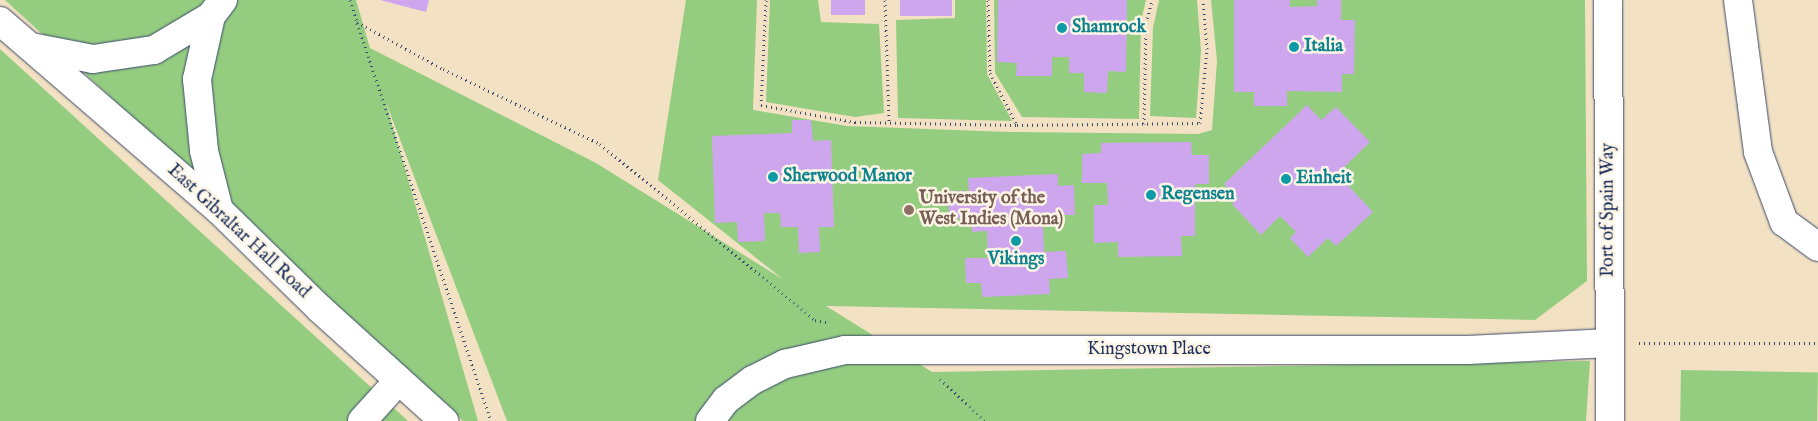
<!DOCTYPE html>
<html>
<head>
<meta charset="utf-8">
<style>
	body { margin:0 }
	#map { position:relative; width:1818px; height:421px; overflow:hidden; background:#f3e1c3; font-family:"IM FELL English",serif }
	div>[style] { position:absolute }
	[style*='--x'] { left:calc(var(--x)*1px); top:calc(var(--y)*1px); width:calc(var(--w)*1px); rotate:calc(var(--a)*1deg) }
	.green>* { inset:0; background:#95cd80; transform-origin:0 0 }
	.building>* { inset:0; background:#cea6ee; transform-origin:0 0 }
	.path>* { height:3px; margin-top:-1.5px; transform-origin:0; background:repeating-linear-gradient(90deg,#3b4a6d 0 1px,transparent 0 5px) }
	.roads { filter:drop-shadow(0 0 1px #3b4a6d) drop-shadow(0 0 1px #3b4a6d) }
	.minor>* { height:28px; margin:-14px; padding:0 14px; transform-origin:14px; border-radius:14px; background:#fff }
	.dots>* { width:14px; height:14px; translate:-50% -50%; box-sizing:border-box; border:2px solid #fcf5e5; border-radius:50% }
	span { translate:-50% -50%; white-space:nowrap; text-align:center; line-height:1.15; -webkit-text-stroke:5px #fcf5e5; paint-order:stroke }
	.culture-label { font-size:18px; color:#0d838f; font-weight:700 }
	.left { translate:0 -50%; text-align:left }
	.education-label { font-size:18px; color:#785e54; font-weight:700 }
	.street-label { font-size:18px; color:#1b2f5e }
</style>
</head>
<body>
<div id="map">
	<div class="green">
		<div style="clip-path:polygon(5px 0,356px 0,370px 48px,596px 163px,784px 280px,658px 180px,686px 0,757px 0,753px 110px,847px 126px,1009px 132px,1198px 134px,1212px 130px,1217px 61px,1211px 0,1585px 0,1587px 281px,1535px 320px,826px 306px,932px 372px,1590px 361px,1586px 421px,507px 421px,385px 100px,478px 421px,463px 421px)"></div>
		<div style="clip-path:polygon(770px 0,818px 0,821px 22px,879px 24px,884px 113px,855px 117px,766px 102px)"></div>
		<div style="clip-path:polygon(955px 0,986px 0,987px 74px,1012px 121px,898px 118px,896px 20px,955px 18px)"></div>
		<div style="clip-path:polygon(994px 0,1146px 0,1141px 21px,1139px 119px,1022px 117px,995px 73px)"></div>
		<div style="clip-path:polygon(1159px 0,1197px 0,1201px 51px,1196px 118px,1150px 116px,1153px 28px)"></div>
		<div style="clip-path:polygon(0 49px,408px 421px,0 421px)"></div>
		<div style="left:1681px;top:370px;width:137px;height:51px;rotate:1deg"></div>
	</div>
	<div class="building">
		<div style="clip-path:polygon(380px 0,429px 0,426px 12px)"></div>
		<div style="left:831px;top:0;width:34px;height:15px"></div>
		<div style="left:900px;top:0;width:52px;height:16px"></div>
		<div style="clip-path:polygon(998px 0,1127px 0,1126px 72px,1108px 71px,1107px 93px,1084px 92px,1084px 73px,1069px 73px,1069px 57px,1052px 57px,1052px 76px,1016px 76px,1017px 63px,997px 62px)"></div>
		<div style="clip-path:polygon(1234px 0,1290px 0,1290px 7px,1317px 6px,1317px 0,1341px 0,1341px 20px,1355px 20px,1354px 74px,1342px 74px,1342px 92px,1287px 91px,1287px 106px,1254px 106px,1254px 92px,1234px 92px)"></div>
		<div style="clip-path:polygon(1307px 105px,1321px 120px,1336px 107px,1370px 142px,1337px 174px,1373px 212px,1336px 246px,1328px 238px,1308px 257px,1290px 238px,1296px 232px,1280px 216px,1261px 235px,1232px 204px,1238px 198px,1224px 184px)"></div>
		<div style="clip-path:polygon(792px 120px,811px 120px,813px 141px,831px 140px,834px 227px,819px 227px,820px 252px,799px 253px,798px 227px,781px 227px,780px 213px,764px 213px,765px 241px,738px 242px,737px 222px,715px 223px,712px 136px,792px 133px)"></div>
		<div style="clip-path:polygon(1191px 142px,1192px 155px,1209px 155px,1209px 184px,1195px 184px,1195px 236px,1181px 236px,1182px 256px,1118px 257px,1118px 242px,1094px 243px,1094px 205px,1108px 205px,1107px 183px,1082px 183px,1082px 154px,1101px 153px,1101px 143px)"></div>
		<div style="clip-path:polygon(1058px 174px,1058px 186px,1074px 185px,1075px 215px,1055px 215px,1056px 226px,1043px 226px,1044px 252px,1066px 251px,1068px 278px,1049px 279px,1050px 294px,982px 297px,981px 283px,966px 283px,965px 258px,988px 258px,987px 231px,972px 232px,971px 218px,949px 219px,948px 191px,969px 191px,968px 178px)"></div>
	</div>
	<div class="path">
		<div style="--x:350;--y:0;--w:23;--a:72"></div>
		<div style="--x:357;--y:22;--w:98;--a:28.7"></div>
		<div style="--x:443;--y:69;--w:174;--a:25.5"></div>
		<div style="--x:600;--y:144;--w:278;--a:39.3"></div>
		<div style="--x:815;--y:320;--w:15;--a:11"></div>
		<div style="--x:766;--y:0;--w:105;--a:92.7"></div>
		<div style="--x:761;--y:105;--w:96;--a:10.3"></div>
		<div style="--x:855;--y:122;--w:162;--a:1.1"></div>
		<div style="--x:1017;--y:125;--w:183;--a:-0.6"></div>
		<div style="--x:1200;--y:123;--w:74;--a:-84.6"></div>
		<div style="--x:1207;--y:49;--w:49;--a:-94.7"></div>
		<div style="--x:885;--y:0;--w:122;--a:88.1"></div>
		<div style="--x:988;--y:0;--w:73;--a:88.4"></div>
		<div style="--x:990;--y:73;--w:59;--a:62.6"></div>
		<div style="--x:357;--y:23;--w:420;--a:71.4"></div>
		<div style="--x:1144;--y:124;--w:101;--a:-88.9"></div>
		<div style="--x:1146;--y:23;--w:24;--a:-75"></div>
		<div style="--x:1639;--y:343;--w:179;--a:0"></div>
		<div style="--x:940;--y:379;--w:62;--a:43"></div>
	</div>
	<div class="roads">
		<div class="minor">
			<div style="--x:1608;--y:0;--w:421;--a:89.7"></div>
			<div style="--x:1738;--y:0;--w:153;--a:82.5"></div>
			<div style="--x:1758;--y:152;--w:75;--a:69.6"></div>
			<div style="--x:1784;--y:222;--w:42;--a:36.3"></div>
			<div style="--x:211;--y:16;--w:65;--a:102.5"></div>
			<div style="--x:197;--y:79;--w:72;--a:84.4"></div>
			<div style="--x:204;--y:151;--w:61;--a:75.7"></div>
			<div style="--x:0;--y:21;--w:289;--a:40.8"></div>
			<div style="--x:219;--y:210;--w:140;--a:44.4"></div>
			<div style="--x:319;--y:308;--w:169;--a:42.1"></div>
			<div style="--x:31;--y:47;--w:63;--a:11"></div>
			<div style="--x:93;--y:59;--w:62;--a:-8.4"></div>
			<div style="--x:154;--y:50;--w:66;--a:-30.8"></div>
			<div style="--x:211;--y:16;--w:20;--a:-53"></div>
			<div style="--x:362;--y:421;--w:55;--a:-47.9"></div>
			<div style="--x:710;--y:421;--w:26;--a:-53"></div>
			<div style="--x:726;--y:400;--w:34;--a:-37"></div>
			<div style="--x:753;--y:380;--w:36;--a:-27"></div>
			<div style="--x:785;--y:364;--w:62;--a:-13.1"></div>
			<div style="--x:845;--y:350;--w:623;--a:0"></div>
			<div style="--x:1468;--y:350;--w:142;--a:-2.8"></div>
		</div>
	</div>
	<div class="dots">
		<div style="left:1062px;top:28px;background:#0f9aa8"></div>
		<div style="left:1294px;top:47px;background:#0f9aa8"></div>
		<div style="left:773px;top:177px;background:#0f9aa8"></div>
		<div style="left:1286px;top:179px;background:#0f9aa8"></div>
		<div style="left:1151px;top:195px;background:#0f9aa8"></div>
		<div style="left:909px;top:210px;background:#8d6e63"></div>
		<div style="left:1016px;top:241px;background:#0f9aa8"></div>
	</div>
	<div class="culture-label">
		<span class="left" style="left:1072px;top:28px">Shamrock</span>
		<span class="left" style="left:1304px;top:47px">Italia</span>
		<span class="left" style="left:783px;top:177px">Sherwood Manor</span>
		<span class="left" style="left:1296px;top:179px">Einheit</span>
		<span class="left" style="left:1161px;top:195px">Regensen</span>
		<span style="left:1016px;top:260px">Vikings</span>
	</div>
	<div class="education-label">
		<span class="left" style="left:919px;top:210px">University of the<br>West Indies (Mona)</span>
	</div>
	<div class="street-label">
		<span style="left:1609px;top:210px;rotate:-90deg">Port of Spain Way</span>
		<span style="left:238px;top:232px;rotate:43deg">East Gibraltar Hall Road</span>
		<span style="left:1149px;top:350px">Kingstown Place</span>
	</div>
</div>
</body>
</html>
